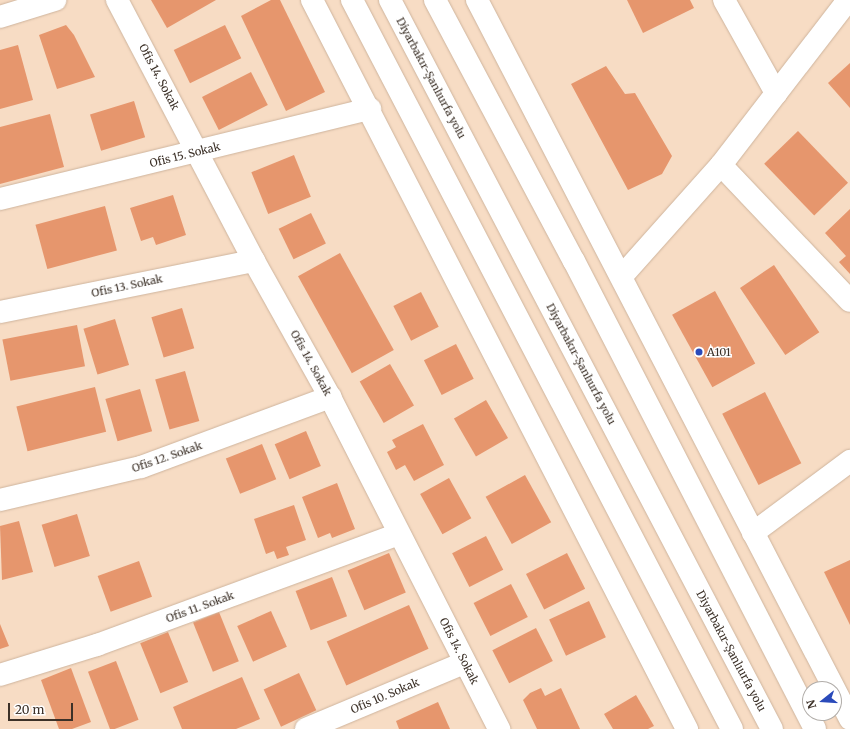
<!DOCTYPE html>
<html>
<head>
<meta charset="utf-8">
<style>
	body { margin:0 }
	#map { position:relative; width:850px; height:729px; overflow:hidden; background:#f7dcc4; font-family:Merriweather,serif }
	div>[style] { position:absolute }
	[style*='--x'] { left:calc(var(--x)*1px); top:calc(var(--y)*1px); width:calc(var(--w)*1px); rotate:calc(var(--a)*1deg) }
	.building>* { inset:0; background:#e6966d; transform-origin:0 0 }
	.roads { filter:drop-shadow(0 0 1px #ceb49d) drop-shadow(0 0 1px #ceb49d) }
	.minor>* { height:22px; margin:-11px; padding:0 11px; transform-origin:11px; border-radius:11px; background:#fff }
	.highway>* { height:22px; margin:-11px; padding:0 11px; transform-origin:11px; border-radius:11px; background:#fff }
	.dots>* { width:11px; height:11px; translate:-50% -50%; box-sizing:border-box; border:2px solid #fff; border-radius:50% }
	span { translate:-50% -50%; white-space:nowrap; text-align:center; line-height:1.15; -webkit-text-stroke:3px #fff; paint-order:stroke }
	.street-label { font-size:11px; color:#3c3128 }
	.poi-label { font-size:11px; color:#3c3128 }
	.left { translate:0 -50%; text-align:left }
	.north { position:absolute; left:802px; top:681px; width:40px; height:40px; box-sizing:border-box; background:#fff; border:1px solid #b1ada9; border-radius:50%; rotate:253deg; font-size:11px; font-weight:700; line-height:16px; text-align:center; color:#3c3128 }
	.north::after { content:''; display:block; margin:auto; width:14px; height:18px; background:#2a4aba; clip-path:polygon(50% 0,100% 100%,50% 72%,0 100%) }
	.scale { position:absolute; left:8px; top:703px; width:65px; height:18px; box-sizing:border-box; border:2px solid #3c3128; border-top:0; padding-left:5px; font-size:12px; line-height:14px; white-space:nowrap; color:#3c3128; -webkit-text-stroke:3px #fff; paint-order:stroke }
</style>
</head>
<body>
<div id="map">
	<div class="building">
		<div style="clip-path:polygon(151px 0,216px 0,167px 28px)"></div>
		<div style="clip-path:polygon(271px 0,280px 0,325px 92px,286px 111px,241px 16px)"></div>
		<div style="clip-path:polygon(627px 0,690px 0,694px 8px,643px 33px)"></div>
		<div style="clip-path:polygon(66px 25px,74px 35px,95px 77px,57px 89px,39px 35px)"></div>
		<div style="left:225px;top:25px;width:37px;height:57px;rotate:64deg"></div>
		<div style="clip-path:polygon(18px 45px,33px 100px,0 109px,0 50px)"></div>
		<div style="clip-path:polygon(850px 63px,850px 108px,828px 83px)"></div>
		<div style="clip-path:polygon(606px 66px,625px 94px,635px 93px,672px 156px,662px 174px,628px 190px,571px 84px)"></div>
		<div style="left:251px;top:72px;width:37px;height:55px;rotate:63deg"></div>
		<div style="left:134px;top:101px;width:38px;height:46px;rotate:73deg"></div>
		<div style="clip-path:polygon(50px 114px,64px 167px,0 184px,0 127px)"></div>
		<div style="left:798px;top:131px;width:72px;height:47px;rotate:46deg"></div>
		<div style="left:294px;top:155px;width:45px;height:46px;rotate:68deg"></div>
		<div style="clip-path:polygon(173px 195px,186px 235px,156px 245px,153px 237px,141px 241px,130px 208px)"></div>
		<div style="left:105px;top:206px;width:46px;height:72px;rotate:75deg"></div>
		<div style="clip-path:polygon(850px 209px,850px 274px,839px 262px,846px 256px,825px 233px)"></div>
		<div style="left:311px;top:213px;width:34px;height:36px;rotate:64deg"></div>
		<div style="left:340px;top:253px;width:111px;height:48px;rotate:61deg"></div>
		<div style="left:774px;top:265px;width:81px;height:41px;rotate:56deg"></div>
		<div style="left:715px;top:291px;width:83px;height:49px;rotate:61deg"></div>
		<div style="left:421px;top:292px;width:39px;height:31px;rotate:63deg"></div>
		<div style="left:182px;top:308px;width:42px;height:32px;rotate:73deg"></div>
		<div style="left:115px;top:319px;width:48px;height:33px;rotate:73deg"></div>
		<div style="left:77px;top:325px;width:42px;height:76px;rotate:79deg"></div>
		<div style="left:456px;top:344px;width:39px;height:36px;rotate:63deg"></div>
		<div style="left:390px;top:364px;width:48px;height:35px;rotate:60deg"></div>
		<div style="left:185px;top:371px;width:52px;height:31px;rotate:74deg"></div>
		<div style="left:95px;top:387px;width:46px;height:81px;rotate:76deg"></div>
		<div style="left:140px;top:389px;width:44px;height:36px;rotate:74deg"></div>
		<div style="left:765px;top:392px;width:80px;height:48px;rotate:63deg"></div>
		<div style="left:486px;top:400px;width:44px;height:37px;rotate:60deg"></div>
		<div style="clip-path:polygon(423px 424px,444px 465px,414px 481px,405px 465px,396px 470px,387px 452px,396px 447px,392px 440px)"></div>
		<div style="left:306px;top:431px;width:38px;height:34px;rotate:67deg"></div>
		<div style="left:262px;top:444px;width:38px;height:39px;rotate:68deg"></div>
		<div style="left:525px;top:475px;width:54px;height:45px;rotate:61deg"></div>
		<div style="left:449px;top:478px;width:46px;height:33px;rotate:61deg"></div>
		<div style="clip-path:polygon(337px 483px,355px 529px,332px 538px,330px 533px,318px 538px,302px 497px)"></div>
		<div style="clip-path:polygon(294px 505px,306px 540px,286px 547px,289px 555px,277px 559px,274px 551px,266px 554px,254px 519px)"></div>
		<div style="left:77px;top:514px;width:44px;height:37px;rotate:73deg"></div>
		<div style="clip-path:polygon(19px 521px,33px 572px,2px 580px,0 526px)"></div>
		<div style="left:486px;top:536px;width:38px;height:38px;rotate:63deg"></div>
		<div style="left:389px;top:553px;width:43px;height:45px;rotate:67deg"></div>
		<div style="left:567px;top:553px;width:40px;height:46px;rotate:63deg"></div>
		<div style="clip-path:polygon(850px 560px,850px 625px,824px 572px)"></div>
		<div style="left:139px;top:561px;width:38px;height:44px;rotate:70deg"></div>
		<div style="left:332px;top:577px;width:42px;height:39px;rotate:69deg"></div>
		<div style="left:511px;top:584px;width:37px;height:42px;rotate:63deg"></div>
		<div style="left:589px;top:601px;width:40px;height:44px;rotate:65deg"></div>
		<div style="left:409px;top:605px;width:48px;height:90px;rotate:66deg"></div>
		<div style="left:271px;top:611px;width:39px;height:37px;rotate:66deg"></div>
		<div style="left:219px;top:612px;width:53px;height:28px;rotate:68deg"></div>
		<div style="clip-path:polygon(0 624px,9px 646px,0 649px)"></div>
		<div style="left:536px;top:628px;width:37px;height:49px;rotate:63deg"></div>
		<div style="left:168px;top:632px;width:54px;height:30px;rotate:68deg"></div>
		<div style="left:116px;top:661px;width:63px;height:30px;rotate:69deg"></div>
		<div style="clip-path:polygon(71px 668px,91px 722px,72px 729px,59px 729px,41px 680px)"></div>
		<div style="left:299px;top:673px;width:41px;height:39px;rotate:65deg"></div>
		<div style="clip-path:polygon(242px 677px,260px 719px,236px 729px,182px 729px,173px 707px)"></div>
		<div style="clip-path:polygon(541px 688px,545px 696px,561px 688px,580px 729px,537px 729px,523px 700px,530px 693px)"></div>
		<div style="clip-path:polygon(636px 695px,654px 726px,648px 729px,613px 729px,604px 714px)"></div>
		<div style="clip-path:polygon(438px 702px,450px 729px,399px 729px,396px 721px)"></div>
	</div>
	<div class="roads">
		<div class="minor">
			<div style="--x:117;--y:0;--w:295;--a:62.3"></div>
			<div style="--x:254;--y:261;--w:156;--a:60.8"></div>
			<div style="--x:330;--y:397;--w:373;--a:63"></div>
			<div style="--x:312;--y:0;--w:820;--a:62.78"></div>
			<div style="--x:352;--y:0;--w:822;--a:62.47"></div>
			<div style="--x:477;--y:0;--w:810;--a:62.58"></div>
			<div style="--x:724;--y:0;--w:107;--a:60.8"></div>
			<div style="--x:0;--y:17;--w:58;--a:-17.2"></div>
			<div style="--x:721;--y:165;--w:187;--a:46.5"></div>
			<div style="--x:0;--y:199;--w:381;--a:-13.7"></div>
			<div style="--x:622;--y:276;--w:149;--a:-48.3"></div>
			<div style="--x:721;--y:165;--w:208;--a:-52.4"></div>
			<div style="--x:0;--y:312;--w:259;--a:-11.4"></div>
			<div style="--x:0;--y:500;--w:145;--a:-13.2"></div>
			<div style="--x:141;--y:467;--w:202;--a:-20.3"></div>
			<div style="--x:753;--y:533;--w:121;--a:-36.6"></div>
			<div style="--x:0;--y:675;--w:102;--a:-17.2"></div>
			<div style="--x:97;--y:645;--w:321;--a:-20.2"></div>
			<div style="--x:306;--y:729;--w:171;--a:-22.7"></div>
		</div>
		<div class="highway">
			<div style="--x:390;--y:0;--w:823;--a:62.35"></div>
			<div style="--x:435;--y:0;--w:296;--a:62"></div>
			<div style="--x:574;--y:261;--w:526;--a:62.75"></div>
		</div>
	</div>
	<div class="dots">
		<div style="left:699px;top:352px;background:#2a4aba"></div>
	</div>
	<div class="street-label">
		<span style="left:159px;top:77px;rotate:62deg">Ofis 14. Sokak</span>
		<span style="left:431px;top:78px;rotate:62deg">Diyarbakır-Şanlıurfa yolu</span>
		<span style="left:185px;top:155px;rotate:-14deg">Ofis 15. Sokak</span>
		<span style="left:127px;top:286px;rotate:-12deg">Ofis 13. Sokak</span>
		<span style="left:311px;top:363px;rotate:61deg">Ofis 14. Sokak</span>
		<span style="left:581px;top:364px;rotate:62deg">Diyarbakır-Şanlıurfa yolu</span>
		<span style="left:167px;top:457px;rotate:-19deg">Ofis 12. Sokak</span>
		<span style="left:200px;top:607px;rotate:-20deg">Ofis 11. Sokak</span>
		<span style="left:459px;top:651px;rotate:63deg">Ofis 14. Sokak</span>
		<span style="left:731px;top:651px;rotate:62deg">Diyarbakır-Şanlıurfa yolu</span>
		<span style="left:385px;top:696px;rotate:-23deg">Ofis 10. Sokak</span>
	</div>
	<div class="poi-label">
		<span class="left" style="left:707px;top:352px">A101</span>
	</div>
	<div class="north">N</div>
	<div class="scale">20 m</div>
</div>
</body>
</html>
